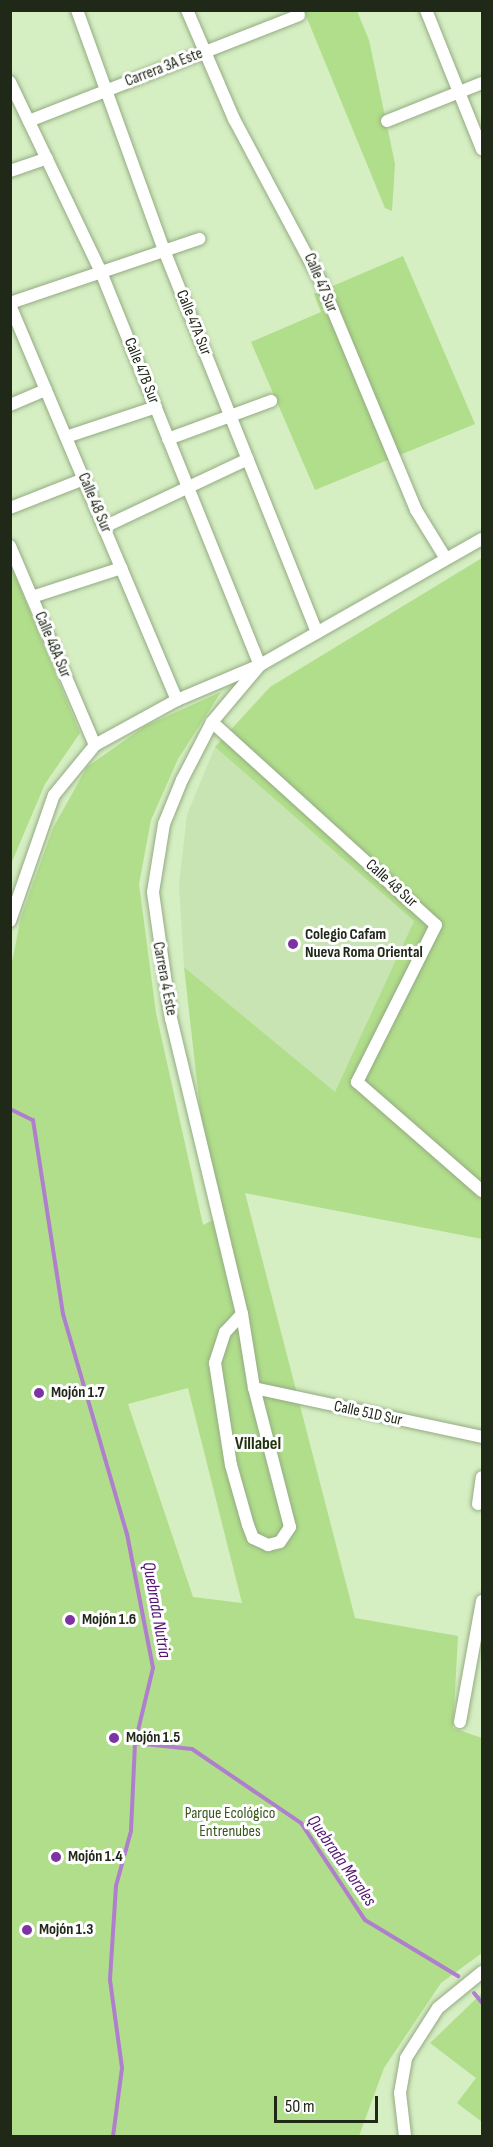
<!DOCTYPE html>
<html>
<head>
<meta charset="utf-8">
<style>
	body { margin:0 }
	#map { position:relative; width:493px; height:2147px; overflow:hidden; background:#d5eec2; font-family:"Sofia Sans Condensed",sans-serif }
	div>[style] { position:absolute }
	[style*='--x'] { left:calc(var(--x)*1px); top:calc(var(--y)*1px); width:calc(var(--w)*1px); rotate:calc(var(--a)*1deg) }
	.built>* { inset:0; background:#c8e4b2 }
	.green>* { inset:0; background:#b1de8b }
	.stream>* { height:4px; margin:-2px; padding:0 2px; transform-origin:2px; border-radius:2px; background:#af7fcd }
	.roads { filter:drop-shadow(0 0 2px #94ab82) drop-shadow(0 0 2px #94ab82) }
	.street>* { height:12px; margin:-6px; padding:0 6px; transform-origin:6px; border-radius:6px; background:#fff }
	.dots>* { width:16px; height:16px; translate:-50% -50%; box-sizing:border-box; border:3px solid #fff; border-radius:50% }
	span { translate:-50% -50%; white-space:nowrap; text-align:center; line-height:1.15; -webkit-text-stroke:6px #fff; paint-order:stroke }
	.street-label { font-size:16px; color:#202918 }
	.poi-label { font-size:16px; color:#202918; font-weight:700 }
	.left { translate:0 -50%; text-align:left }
	.park-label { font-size:16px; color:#39561c }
	.neighbourhood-label { font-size:18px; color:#21330e; font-weight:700 }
	.water-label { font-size:18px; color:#551573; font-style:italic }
	.frame { position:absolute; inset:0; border:12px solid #202918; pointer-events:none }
	.scale { position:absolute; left:274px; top:2096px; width:104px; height:27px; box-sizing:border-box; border:3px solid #202918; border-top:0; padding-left:8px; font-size:18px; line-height:21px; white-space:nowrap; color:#202918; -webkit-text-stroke:4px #fff; paint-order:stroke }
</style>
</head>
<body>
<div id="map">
	<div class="built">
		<div style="clip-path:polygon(215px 747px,414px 921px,338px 1095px,184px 967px,179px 884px,187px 815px)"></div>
	</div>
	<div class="green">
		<div style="clip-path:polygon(304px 11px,357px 11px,369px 40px,395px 164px,392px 211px,385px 208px)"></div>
		<div style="clip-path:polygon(403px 256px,475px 424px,315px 490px,251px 342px,321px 312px,314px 294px)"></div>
		<div style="clip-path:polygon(evenodd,482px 558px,482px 1239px,245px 1193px,355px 1618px,458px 1636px,453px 1728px,482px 1738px,482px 1953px,441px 1983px,384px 2068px,359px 2136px,11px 2136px,10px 972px,21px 917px,53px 828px,87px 767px,145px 726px,221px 692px,178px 759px,151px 820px,139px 884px,156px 1013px,203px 1225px,223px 1215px,202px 1126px,184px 967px,335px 1092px,414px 921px,215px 747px,270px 687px,482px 558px,188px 1388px,242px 1603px,193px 1597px,128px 1404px,188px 1388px)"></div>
		<div style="clip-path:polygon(10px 563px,80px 733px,45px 784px,11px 864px)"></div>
		<div style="clip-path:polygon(482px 1993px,482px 2122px,457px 2103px,476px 2078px,430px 2043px)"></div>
	</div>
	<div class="stream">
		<div style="--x:10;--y:1109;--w:25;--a:26"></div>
		<div style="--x:33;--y:1120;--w:196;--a:81.2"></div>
		<div style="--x:63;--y:1314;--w:229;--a:73.8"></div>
		<div style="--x:127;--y:1534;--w:136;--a:79"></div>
		<div style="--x:153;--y:1668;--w:77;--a:103.5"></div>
		<div style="--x:135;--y:1743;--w:88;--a:92.6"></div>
		<div style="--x:131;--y:1831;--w:57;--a:105.3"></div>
		<div style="--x:116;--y:1886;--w:94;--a:93.7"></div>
		<div style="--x:110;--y:1980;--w:89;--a:82.2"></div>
		<div style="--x:122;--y:2068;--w:69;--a:97.5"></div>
		<div style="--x:135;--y:1743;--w:57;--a:6"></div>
		<div style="--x:192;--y:1749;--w:132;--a:34.2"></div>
		<div style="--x:301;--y:1823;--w:116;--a:56.6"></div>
		<div style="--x:365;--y:1920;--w:109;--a:31.1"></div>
		<div style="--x:474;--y:1993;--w:13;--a:51"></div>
	</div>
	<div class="roads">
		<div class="street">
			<div style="--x:77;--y:10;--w:255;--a:70.1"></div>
			<div style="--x:164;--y:250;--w:412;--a:68.2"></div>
			<div style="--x:187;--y:10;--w:119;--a:66.7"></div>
			<div style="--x:234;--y:119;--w:187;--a:61.9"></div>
			<div style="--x:322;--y:284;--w:245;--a:67.4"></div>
			<div style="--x:416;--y:510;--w:57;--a:58.5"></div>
			<div style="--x:426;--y:10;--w:150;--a:68.1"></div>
			<div style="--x:10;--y:82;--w:211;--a:64.4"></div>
			<div style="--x:101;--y:272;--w:424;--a:68"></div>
			<div style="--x:29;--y:121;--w:290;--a:-21.4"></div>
			<div style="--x:387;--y:121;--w:102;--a:-21.8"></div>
			<div style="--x:10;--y:171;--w:39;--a:-19"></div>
			<div style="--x:10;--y:303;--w:200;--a:-18.7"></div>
			<div style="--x:10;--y:305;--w:429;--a:67.1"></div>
			<div style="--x:10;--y:405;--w:39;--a:-23"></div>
			<div style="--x:66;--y:437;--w:95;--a:-18.4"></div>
			<div style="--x:168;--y:439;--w:110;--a:-20.3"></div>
			<div style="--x:10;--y:508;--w:79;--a:-21.4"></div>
			<div style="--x:104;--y:527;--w:159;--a:-25.3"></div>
			<div style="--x:10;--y:546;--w:216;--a:66.9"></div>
			<div style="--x:32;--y:597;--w:94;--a:-18"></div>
			<div style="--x:212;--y:722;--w:302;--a:42.2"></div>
			<div style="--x:436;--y:925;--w:176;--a:116.7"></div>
			<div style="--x:357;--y:1082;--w:166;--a:41.1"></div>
			<div style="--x:10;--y:921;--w:133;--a:-70.8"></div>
			<div style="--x:54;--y:795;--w:65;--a:-50.6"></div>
			<div style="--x:95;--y:745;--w:94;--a:-28.8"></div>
			<div style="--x:177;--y:700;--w:90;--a:-22.9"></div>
			<div style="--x:260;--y:665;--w:255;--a:-29.6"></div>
			<div style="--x:242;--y:1314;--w:25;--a:133"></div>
			<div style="--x:225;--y:1332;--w:33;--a:108"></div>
			<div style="--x:215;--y:1363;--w:103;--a:81.1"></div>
			<div style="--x:231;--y:1465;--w:62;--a:74.2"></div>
			<div style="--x:248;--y:1525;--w:14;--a:69"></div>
			<div style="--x:253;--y:1538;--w:17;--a:25"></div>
			<div style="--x:268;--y:1545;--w:12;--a:-14"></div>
			<div style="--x:280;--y:1542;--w:18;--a:-56"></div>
			<div style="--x:290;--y:1527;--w:144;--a:-104.5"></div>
			<div style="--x:254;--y:1388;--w:75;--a:-99.2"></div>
			<div style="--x:242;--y:1314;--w:303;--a:-103.5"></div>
			<div style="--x:171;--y:1019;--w:128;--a:-98.1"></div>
			<div style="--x:153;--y:892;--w:69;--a:-80.8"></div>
			<div style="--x:164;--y:824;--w:48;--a:-67.8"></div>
			<div style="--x:182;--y:780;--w:65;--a:-62.7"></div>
			<div style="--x:212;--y:722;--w:75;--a:-49.9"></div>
			<div style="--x:254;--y:1388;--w:233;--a:12.1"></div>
			<div style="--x:478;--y:1504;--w:27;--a:-82"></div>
			<div style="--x:460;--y:1722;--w:123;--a:-79.7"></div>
			<div style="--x:405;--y:2136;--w:43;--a:-96.6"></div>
			<div style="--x:400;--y:2093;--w:36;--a:-80"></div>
			<div style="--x:406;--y:2058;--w:59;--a:-57.4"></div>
			<div style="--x:438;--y:2008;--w:57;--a:-39.3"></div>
		</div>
	</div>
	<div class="dots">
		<div style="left:293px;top:944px;background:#7e33a4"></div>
		<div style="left:39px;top:1393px;background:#7e33a4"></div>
		<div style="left:70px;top:1620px;background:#7e33a4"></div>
		<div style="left:114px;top:1738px;background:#7e33a4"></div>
		<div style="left:56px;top:1857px;background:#7e33a4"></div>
		<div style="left:27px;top:1930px;background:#7e33a4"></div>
	</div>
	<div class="street-label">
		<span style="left:164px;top:68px;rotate:-21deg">Carrera 3A Este</span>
		<span style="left:320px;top:283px;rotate:67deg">Calle 47 Sur</span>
		<span style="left:193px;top:323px;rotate:68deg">Calle 47A Sur</span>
		<span style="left:141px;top:371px;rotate:68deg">Calle 47B Sur</span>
		<span style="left:94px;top:503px;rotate:67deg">Calle 48 Sur</span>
		<span style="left:52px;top:645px;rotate:67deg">Calle 48A Sur</span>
		<span style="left:391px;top:884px;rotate:42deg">Calle 48 Sur</span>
		<span style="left:164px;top:979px;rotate:79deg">Carrera 4 Este</span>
		<span style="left:368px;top:1414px;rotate:12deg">Calle 51D Sur</span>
	</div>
	<div class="poi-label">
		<span class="left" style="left:305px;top:944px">Colegio Cafam<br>Nueva Roma Oriental</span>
		<span class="left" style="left:51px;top:1393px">Mojón 1.7</span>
		<span class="left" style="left:82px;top:1620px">Mojón 1.6</span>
		<span class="left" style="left:126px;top:1738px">Mojón 1.5</span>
		<span class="left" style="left:68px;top:1857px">Mojón 1.4</span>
		<span class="left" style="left:39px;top:1930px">Mojón 1.3</span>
	</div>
	<div class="park-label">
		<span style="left:230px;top:1823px">Parque Ecológico<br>Entrenubes</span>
	</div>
	<div class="neighbourhood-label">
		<span style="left:258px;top:1444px">Villabel</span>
	</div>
	<div class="water-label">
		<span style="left:156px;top:1610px;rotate:80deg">Quebrada Nutria</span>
		<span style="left:341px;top:1861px;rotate:55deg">Quebrada Morales</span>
	</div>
	<div class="frame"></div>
	<div class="scale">50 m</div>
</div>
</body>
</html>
